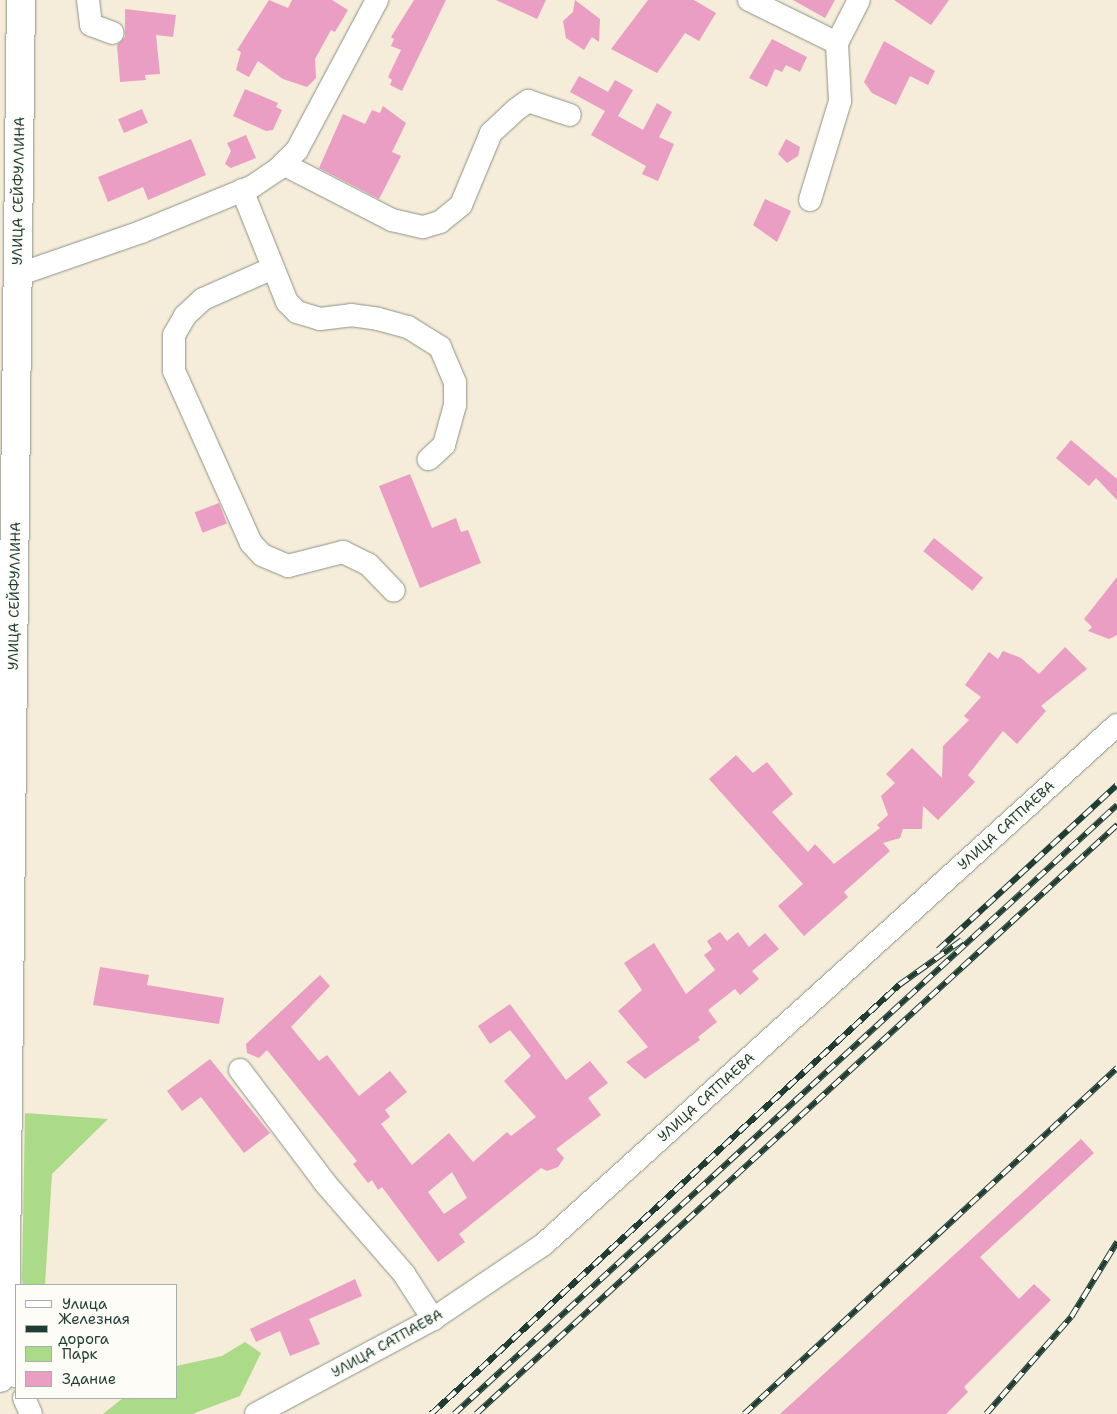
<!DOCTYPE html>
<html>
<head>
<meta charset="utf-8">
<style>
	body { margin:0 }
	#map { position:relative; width:1117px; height:1414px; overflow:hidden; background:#f5ecd9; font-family:"Shantell Sans",sans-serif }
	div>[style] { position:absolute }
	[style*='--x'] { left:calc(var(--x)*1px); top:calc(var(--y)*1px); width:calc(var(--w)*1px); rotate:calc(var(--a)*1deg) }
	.green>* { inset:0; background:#abdb89 }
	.building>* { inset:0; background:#ea9ec3; transform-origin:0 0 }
	.roads { filter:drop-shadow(0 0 1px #8a9486) drop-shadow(0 0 1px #8a9486) }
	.minor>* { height:22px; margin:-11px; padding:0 11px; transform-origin:11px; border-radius:11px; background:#fff }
	.major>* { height:28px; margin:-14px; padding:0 14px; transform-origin:14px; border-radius:14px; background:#fff }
	.rail>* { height:5.5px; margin-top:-2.75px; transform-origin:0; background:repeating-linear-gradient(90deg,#fdfcf7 0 11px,#1f3d34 0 22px); box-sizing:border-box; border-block:1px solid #1f3d34 }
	span { translate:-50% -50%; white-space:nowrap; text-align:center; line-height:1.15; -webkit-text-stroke:4px #fdfcf7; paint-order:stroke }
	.street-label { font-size:14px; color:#1f3d34 }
	.legend { position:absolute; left:15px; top:1284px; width:162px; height:115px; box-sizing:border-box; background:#fdfcf7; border:1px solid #a4b0a9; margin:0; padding:6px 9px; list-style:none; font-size:15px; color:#1f3d34 }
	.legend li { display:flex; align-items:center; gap:10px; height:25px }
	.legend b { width:25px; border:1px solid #a4b0a9 }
</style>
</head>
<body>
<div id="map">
	<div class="green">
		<div style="clip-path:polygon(25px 1113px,108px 1119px,52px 1174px,45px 1285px,23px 1285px,22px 1279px)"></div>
		<div style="clip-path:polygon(245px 1342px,261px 1353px,240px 1396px,192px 1414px,103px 1414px,123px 1398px,176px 1398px,176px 1366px,222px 1356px)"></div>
	</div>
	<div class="building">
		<div style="clip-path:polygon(269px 0,288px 8px,292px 0,332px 0,348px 10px,335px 32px,331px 30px,315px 59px,316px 78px,307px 87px,283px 79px,258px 61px,249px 77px,236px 70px,241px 52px,237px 50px)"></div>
		<div style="clip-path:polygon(414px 0,446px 0,402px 91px,390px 85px,392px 80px,388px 77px,401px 50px,391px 46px,394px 39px,391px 37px)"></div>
		<div style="clip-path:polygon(496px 0,546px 0,537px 19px)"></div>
		<div style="clip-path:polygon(575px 0,600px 19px,599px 42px,592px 37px,584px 50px,566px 38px,563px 21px,573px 12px)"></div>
		<div style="clip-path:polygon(648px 0,694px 0,716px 13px,699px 41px,685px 33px,657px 73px,611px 49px)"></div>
		<div style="clip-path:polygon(793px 0,835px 0,825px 18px)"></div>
		<div style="clip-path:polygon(894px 0,949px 0,931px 25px)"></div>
		<div style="clip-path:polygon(125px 9px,176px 15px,173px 37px,156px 35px,160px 74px,145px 75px,146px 80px,120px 82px,117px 45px,125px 37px)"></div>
		<div style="clip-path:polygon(772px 39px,807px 57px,800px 72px,786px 65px,782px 72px,775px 69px,767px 87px,749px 78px)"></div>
		<div style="clip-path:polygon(884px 41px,935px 71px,928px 85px,910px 76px,896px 105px,872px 93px,864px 82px)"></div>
		<div style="clip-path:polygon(579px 76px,608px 92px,615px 80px,633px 90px,618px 116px,643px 130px,657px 103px,672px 112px,659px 137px,674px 144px,658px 181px,642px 174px,646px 166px,591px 135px,605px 111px,570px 92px)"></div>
		<div style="clip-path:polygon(245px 89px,278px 103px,276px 107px,282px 110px,273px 130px,266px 131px,233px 116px)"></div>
		<div style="clip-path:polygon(383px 106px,406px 123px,392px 152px,401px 156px,379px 199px,319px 168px,343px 114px,365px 124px,372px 110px,380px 113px)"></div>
		<div style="left:142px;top:109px;width:15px;height:26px;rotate:67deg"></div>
		<div style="clip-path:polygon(246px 135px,256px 158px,231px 168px,225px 164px,231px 151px,227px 143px)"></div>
		<div style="clip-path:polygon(191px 139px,206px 175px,148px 200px,143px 187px,108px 202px,98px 177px)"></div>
		<div style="clip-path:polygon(786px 139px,800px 147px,798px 156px,787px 163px,778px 154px)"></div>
		<div style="clip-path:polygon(765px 199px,791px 211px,777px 242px,753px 225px)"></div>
		<div style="clip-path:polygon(1071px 440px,1117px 479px,1117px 500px,1096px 478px,1089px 486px,1056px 458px)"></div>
		<div style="clip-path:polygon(410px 474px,432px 528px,456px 518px,461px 532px,468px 530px,481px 563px,420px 588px,379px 486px)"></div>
		<div style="left:219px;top:503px;width:22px;height:26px;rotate:69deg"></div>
		<div style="left:934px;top:538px;width:63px;height:17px;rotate:39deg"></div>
		<div style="clip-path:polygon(1117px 577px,1117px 635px,1109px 639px,1088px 631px,1092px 627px,1084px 619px)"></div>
		<div style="clip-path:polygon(1065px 647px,1087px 669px,1041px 706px,1046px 711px,1017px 744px,1003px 731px,968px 775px,975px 782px,938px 820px,923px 806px,922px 829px,903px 829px,900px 838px,883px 843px,890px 851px,844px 892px,848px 897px,804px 936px,778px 906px,803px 884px,709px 779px,736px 755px,753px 773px,767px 762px,793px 794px,772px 812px,808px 852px,815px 844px,834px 864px,880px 828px,877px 825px,888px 815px,881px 796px,895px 783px,886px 774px,912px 748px,942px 778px,943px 746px,969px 720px,964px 716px,981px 697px,965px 685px,989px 652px,998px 659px,1003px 651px,1021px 658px,1039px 674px)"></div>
		<div style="clip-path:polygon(720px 932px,727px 941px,738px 932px,749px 947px,765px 933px,779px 949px,752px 971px,759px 979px,740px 995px,735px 989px,708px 1010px,717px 1022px,698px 1037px,700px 1040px,645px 1079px,626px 1062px,648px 1047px,618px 1011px,642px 990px,624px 963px,654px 943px,686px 994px,715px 970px,704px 955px,712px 949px,707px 941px)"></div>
		<div style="clip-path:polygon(100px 967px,149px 975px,147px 985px,224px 998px,219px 1024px,93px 1005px)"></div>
		<div style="clip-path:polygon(evenodd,320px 975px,330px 986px,291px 1027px,319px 1061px,327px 1055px,359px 1096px,390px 1071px,407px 1092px,385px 1110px,390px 1117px,381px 1124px,412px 1165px,449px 1133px,473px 1162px,507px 1132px,511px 1136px,536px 1117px,504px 1081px,531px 1056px,510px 1030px,490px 1044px,478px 1026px,510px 1004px,566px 1080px,590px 1061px,608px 1083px,588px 1098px,601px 1115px,556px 1149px,564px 1158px,558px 1167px,547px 1171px,541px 1168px,459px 1234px,465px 1242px,438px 1262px,382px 1187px,378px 1190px,372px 1180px,368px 1183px,353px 1164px,357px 1161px,267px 1050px,259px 1058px,247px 1053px,246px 1044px,320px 975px,452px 1172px,467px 1198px,444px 1214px,428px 1192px,452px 1172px)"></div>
		<div style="clip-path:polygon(210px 1059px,270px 1133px,244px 1153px,201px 1097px,182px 1111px,167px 1091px)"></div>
		<div style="clip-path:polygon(1081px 1139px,1094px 1153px,980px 1257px,1019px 1299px,1034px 1284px,1051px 1300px,964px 1387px,968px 1392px,946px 1414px,780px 1414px)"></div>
		<div style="clip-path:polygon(355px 1279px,362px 1296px,309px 1319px,320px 1344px,290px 1356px,280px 1331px,256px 1342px,250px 1329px)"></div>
	</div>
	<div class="roads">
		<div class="minor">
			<div style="--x:88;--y:0;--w:25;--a:83"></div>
			<div style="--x:91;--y:25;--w:23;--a:20"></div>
			<div style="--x:749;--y:0;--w:98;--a:26"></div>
			<div style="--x:283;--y:164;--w:123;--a:27.2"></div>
			<div style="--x:392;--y:220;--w:32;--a:13"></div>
			<div style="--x:423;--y:227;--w:18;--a:-16"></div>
			<div style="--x:440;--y:222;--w:27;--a:-39"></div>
			<div style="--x:461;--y:205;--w:78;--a:-67.4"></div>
			<div style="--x:491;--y:133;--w:35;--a:-43"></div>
			<div style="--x:517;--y:109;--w:14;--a:-36"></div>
			<div style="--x:528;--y:101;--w:44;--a:18.4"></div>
			<div style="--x:242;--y:190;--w:121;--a:68.1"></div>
			<div style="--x:287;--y:302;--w:14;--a:45"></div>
			<div style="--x:297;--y:312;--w:24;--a:17"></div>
			<div style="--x:320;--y:319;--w:31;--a:-7"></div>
			<div style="--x:351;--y:315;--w:27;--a:8"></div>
			<div style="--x:378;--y:319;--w:31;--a:15"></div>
			<div style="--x:408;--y:327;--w:38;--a:32"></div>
			<div style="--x:440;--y:347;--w:39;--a:67"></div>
			<div style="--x:455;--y:383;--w:22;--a:90"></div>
			<div style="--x:455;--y:405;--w:41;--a:105.4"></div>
			<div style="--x:444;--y:445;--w:21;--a:137"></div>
			<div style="--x:810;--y:200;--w:103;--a:-73.1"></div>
			<div style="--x:840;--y:101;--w:58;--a:-93"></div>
			<div style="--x:837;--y:43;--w:48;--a:-62.9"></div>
			<div style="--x:273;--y:268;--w:77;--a:156.1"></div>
			<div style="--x:203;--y:299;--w:25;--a:137"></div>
			<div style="--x:185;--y:316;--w:22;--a:120"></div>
			<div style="--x:174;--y:335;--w:36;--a:90"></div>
			<div style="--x:174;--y:371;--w:188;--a:65.9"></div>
			<div style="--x:251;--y:543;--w:16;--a:47"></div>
			<div style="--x:262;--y:555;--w:28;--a:23"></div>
			<div style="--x:288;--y:566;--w:57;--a:-14.3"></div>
			<div style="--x:343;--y:552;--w:28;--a:26"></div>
			<div style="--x:368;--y:564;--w:37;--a:46"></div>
			<div style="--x:17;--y:275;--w:131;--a:-19.1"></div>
			<div style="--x:141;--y:232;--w:121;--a:-22.3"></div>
			<div style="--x:253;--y:186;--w:30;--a:-34"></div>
			<div style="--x:278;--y:169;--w:27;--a:-45"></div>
			<div style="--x:297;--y:150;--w:170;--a:-61.9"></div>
			<div style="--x:240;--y:1070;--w:141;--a:53"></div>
			<div style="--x:325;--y:1183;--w:121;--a:49"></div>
			<div style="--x:404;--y:1274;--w:54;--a:57.2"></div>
			<div style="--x:5;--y:1343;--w:35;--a:72"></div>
			<div style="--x:24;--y:1398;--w:17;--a:66"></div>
			<div style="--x:256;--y:1414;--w:201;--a:-28.2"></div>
			<div style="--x:433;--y:1319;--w:134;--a:-34"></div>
			<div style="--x:544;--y:1244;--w:773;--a:-42.17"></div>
		</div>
		<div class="major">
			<div style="--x:0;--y:1378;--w:36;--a:-82"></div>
			<div style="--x:5;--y:1342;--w:1342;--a:-89.32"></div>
		</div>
	</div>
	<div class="rail">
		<div style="--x:938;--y:950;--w:243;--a:-42.7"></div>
		<div style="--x:431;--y:1414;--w:635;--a:-42.51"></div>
		<div style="--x:899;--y:985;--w:77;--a:-35.5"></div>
		<div style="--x:454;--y:1414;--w:900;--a:-42.57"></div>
		<div style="--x:476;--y:1414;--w:871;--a:-42.58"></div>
		<div style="--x:744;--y:1414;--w:509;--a:-42.85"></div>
		<div style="--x:986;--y:1414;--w:129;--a:-48.8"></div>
		<div style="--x:1071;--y:1317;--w:88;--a:-58.5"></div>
	</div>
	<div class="street-label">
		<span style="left:18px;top:191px;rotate:-89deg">УЛИЦА СЕЙФУЛЛИНА</span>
		<span style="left:14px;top:596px;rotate:-89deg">УЛИЦА СЕЙФУЛЛИНА</span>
		<span style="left:1006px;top:825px;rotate:-42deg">УЛИЦА САТПАЕВА</span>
		<span style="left:706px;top:1097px;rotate:-42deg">УЛИЦА САТПАЕВА</span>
		<span style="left:387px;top:1343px;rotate:-29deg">УЛИЦА САТПАЕВА</span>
	</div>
	<ul class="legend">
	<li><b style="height:6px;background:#fff"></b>Улица</li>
	<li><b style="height:6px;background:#1f3d34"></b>Железная дорога</li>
	<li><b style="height:14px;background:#abdb89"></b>Парк</li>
	<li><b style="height:14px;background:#ea9ec3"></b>Здание</li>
	</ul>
</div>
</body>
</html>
